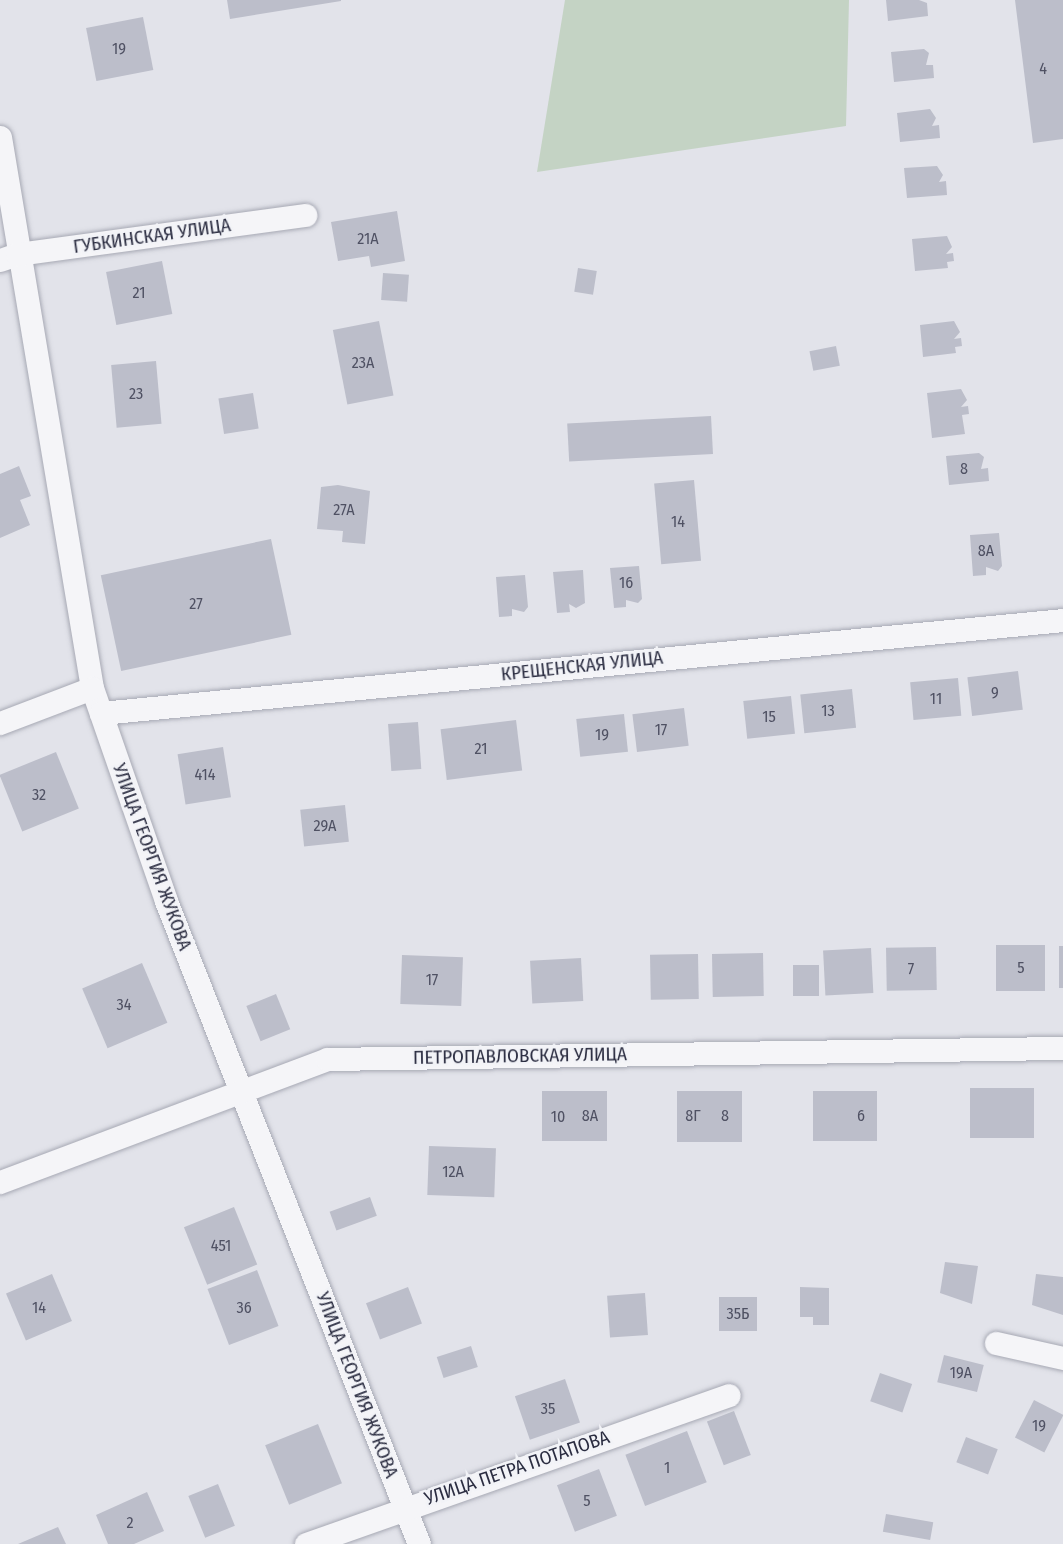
<!DOCTYPE html>
<html>
<head>
<meta charset="utf-8">
<style>
	body { margin:0 }
	#map { position:relative; width:1063px; height:1544px; overflow:hidden; background:#e2e3ea; font-family:"Fira Sans Condensed",sans-serif }
	div>[style] { position:absolute }
	[style*='--x'] { left:calc(var(--x)*1px); top:calc(var(--y)*1px); width:calc(var(--w)*1px); rotate:calc(var(--a)*1deg) }
	.green>* { inset:0; background:#c4d3c4 }
	.building>* { inset:0; background:#bcbeca; transform-origin:0 0 }
	.roads { filter:drop-shadow(0 0 2px #a7a9b4) drop-shadow(0 0 2px #a7a9b4) }
	.minor>* { height:23px; margin:-11.5px; padding:0 11.5px; transform-origin:11.5px; border-radius:11.5px; background:#f5f5f8 }
	span { translate:-50% -50%; white-space:nowrap; text-align:center; line-height:1.15; -webkit-text-stroke:5px #f2f3f7; paint-order:stroke }
	.number-label { font-size:16px; color:#4f5163 }
	.number-label span { -webkit-text-stroke-width:0 }
	.street-label { font-size:19px; color:#2b2d41 }
</style>
</head>
<body>
<div id="map">
	<div class="green">
		<div style="clip-path:polygon(565px 0,849px 0,846px 126px,537px 172px)"></div>
	</div>
	<div class="building">
		<div style="clip-path:polygon(227px 0,341px 0,341px 1px,230px 19px)"></div>
		<div style="clip-path:polygon(886px 0,919px 0,927px 3px,928px 16px,888px 21px)"></div>
		<div style="clip-path:polygon(1015px 0,1063px 0,1063px 139px,1033px 143px)"></div>
		<div style="left:143px;top:17px;width:54px;height:58px;rotate:79deg"></div>
		<div style="clip-path:polygon(924px 49px,929px 53px,926px 65px,933px 65px,934px 78px,894px 82px,891px 52px)"></div>
		<div style="clip-path:polygon(930px 109px,936px 118px,932px 126px,939px 125px,940px 138px,900px 142px,897px 113px)"></div>
		<div style="clip-path:polygon(937px 166px,943px 175px,939px 182px,946px 181px,947px 195px,907px 198px,904px 168px)"></div>
		<div style="clip-path:polygon(397px 211px,405px 261px,371px 267px,369px 256px,338px 261px,331px 222px)"></div>
		<div style="clip-path:polygon(947px 236px,952px 247px,946px 254px,953px 253px,954px 261px,947px 262px,948px 268px,915px 271px,912px 239px)"></div>
		<div style="left:162px;top:261px;width:54px;height:57px;rotate:79deg"></div>
		<div style="left:578px;top:268px;width:19px;height:24px;rotate:9deg"></div>
		<div style="left:383px;top:273px;width:26px;height:27px;rotate:4deg"></div>
		<div style="left:379px;top:321px;width:76px;height:47px;rotate:79deg"></div>
		<div style="clip-path:polygon(954px 321px,960px 332px,954px 339px,961px 338px,962px 346px,955px 347px,956px 353px,923px 357px,920px 325px)"></div>
		<div style="left:836px;top:346px;width:20px;height:27px;rotate:79deg"></div>
		<div style="left:156px;top:361px;width:63px;height:45px;rotate:85deg"></div>
		<div style="clip-path:polygon(961px 389px,967px 400px,961px 407px,968px 406px,969px 414px,962px 415px,965px 434px,932px 438px,927px 393px)"></div>
		<div style="left:253px;top:393px;width:36px;height:35px;rotate:81deg"></div>
		<div style="left:711px;top:416px;width:38px;height:144px;rotate:87deg"></div>
		<div style="clip-path:polygon(979px 453px,984px 457px,981px 469px,988px 468px,989px 481px,949px 485px,946px 456px)"></div>
		<div style="clip-path:polygon(19px 466px,31px 496px,20px 500px,30px 525px,0 538px,0 474px)"></div>
		<div style="left:694px;top:480px;width:81px;height:40px;rotate:85deg"></div>
		<div style="clip-path:polygon(338px 485px,370px 491px,365px 544px,342px 542px,343px 531px,317px 529px,321px 487px)"></div>
		<div style="clip-path:polygon(999px 533px,1002px 566px,998px 571px,986px 567px,986px 575px,973px 576px,970px 535px)"></div>
		<div style="left:271px;top:539px;width:98px;height:174px;rotate:78deg"></div>
		<div style="clip-path:polygon(639px 566px,642px 599px,638px 603px,626px 600px,626px 607px,614px 608px,610px 568px)"></div>
		<div style="clip-path:polygon(583px 570px,585px 603px,576px 608px,569px 604px,570px 612px,557px 613px,553px 572px)"></div>
		<div style="clip-path:polygon(525px 575px,528px 607px,524px 612px,512px 609px,512px 616px,499px 617px,496px 577px)"></div>
		<div style="left:1018px;top:671px;width:39px;height:51px;rotate:83deg"></div>
		<div style="left:958px;top:678px;width:38px;height:48px;rotate:85deg"></div>
		<div style="left:852px;top:689px;width:39px;height:52px;rotate:84deg"></div>
		<div style="left:791px;top:696px;width:38px;height:48px;rotate:84deg"></div>
		<div style="left:684px;top:708px;width:38px;height:52px;rotate:83deg"></div>
		<div style="left:624px;top:714px;width:38px;height:48px;rotate:84deg"></div>
		<div style="left:516px;top:720px;width:51px;height:76px;rotate:83deg"></div>
		<div style="left:418px;top:722px;width:47px;height:30px;rotate:86deg"></div>
		<div style="left:223px;top:747px;width:51px;height:46px;rotate:81deg"></div>
		<div style="left:56px;top:752px;width:61px;height:61px;rotate:68deg"></div>
		<div style="left:345px;top:805px;width:37px;height:45px;rotate:84deg"></div>
		<div style="left:996px;top:945px;width:49px;height:46px"></div>
		<div style="left:1059px;top:946px;width:4px;height:42px"></div>
		<div style="left:936px;top:947px;width:43px;height:50px;rotate:89deg"></div>
		<div style="left:871px;top:948px;width:45px;height:48px;rotate:87deg"></div>
		<div style="left:763px;top:953px;width:43px;height:51px;rotate:89deg"></div>
		<div style="left:698px;top:954px;width:45px;height:48px;rotate:89deg"></div>
		<div style="left:402px;top:955px;width:61px;height:49px;rotate:2deg"></div>
		<div style="left:581px;top:958px;width:43px;height:51px;rotate:87deg"></div>
		<div style="left:142px;top:963px;width:65px;height:65px;rotate:67deg"></div>
		<div style="left:793px;top:965px;width:26px;height:31px"></div>
		<div style="left:276px;top:994px;width:38px;height:32px;rotate:68deg"></div>
		<div style="left:970px;top:1088px;width:64px;height:50px"></div>
		<div style="left:607px;top:1091px;width:50px;height:65px;rotate:90deg"></div>
		<div style="left:677px;top:1091px;width:65px;height:51px"></div>
		<div style="left:813px;top:1091px;width:64px;height:50px"></div>
		<div style="left:429px;top:1146px;width:67px;height:49px;rotate:2deg"></div>
		<div style="left:370px;top:1197px;width:20px;height:43px;rotate:70deg"></div>
		<div style="left:234px;top:1207px;width:62px;height:54px;rotate:68deg"></div>
		<div style="clip-path:polygon(945px 1262px,978px 1266px,972px 1304px,940px 1293px)"></div>
		<div style="left:257px;top:1270px;width:60px;height:53px;rotate:69deg"></div>
		<div style="left:52px;top:1274px;width:51px;height:50px;rotate:67deg"></div>
		<div style="clip-path:polygon(1036px 1274px,1063px 1277px,1063px 1315px,1032px 1305px)"></div>
		<div style="left:408px;top:1287px;width:39px;height:45px;rotate:69deg"></div>
		<div style="clip-path:polygon(800px 1287px,829px 1288px,829px 1325px,813px 1325px,813px 1317px,800px 1317px)"></div>
		<div style="left:645px;top:1293px;width:42px;height:38px;rotate:86deg"></div>
		<div style="left:719px;top:1297px;width:38px;height:34px"></div>
		<div style="left:471px;top:1346px;width:22px;height:36px;rotate:72deg"></div>
		<div style="left:944px;top:1355px;width:41px;height:28px;rotate:14deg"></div>
		<div style="left:880px;top:1373px;width:34px;height:30px;rotate:19deg"></div>
		<div style="left:565px;top:1379px;width:46px;height:53px;rotate:71deg"></div>
		<div style="left:1034px;top:1400px;width:33px;height:42px;rotate:27deg"></div>
		<div style="left:734px;top:1411px;width:47px;height:29px;rotate:69deg"></div>
		<div style="left:318px;top:1424px;width:64px;height:57px;rotate:68deg"></div>
		<div style="left:687px;top:1431px;width:55px;height:66px;rotate:69deg"></div>
		<div style="left:966px;top:1437px;width:34px;height:27px;rotate:21deg"></div>
		<div style="left:599px;top:1469px;width:50px;height:45px;rotate:69deg"></div>
		<div style="left:218px;top:1484px;width:45px;height:32px;rotate:68deg"></div>
		<div style="clip-path:polygon(147px 1492px,164px 1531px,134px 1544px,108px 1544px,96px 1515px)"></div>
		<div style="left:886px;top:1514px;width:48px;height:18px;rotate:10deg"></div>
		<div style="clip-path:polygon(58px 1527px,66px 1544px,18px 1544px)"></div>
	</div>
	<div class="roads">
		<div class="minor">
			<div style="--x:0;--y:137;--w:559;--a:80.52"></div>
			<div style="--x:92;--y:688;--w:225;--a:70.8"></div>
			<div style="--x:166;--y:901;--w:691;--a:68.52"></div>
			<div style="--x:0;--y:260;--w:18;--a:-19"></div>
			<div style="--x:17;--y:254;--w:291;--a:-7.7"></div>
			<div style="--x:101;--y:713;--w:966;--a:-5.52"></div>
			<div style="--x:0;--y:723;--w:98;--a:-20.8"></div>
			<div style="--x:0;--y:1182;--w:349;--a:-20.6"></div>
			<div style="--x:327;--y:1059;--w:736;--a:-0.86"></div>
			<div style="--x:996;--y:1343;--w:69;--a:12.6"></div>
			<div style="--x:306;--y:1544;--w:448;--a:-19.4"></div>
		</div>
	</div>
	<div class="number-label">
		<span style="left:119px;top:49px">19</span>
		<span style="left:1043px;top:69px">4</span>
		<span style="left:368px;top:239px">21А</span>
		<span style="left:139px;top:293px">21</span>
		<span style="left:363px;top:363px">23А</span>
		<span style="left:136px;top:394px">23</span>
		<span style="left:964px;top:469px">8</span>
		<span style="left:344px;top:510px">27А</span>
		<span style="left:678px;top:522px">14</span>
		<span style="left:986px;top:551px">8А</span>
		<span style="left:626px;top:583px">16</span>
		<span style="left:196px;top:604px">27</span>
		<span style="left:995px;top:693px">9</span>
		<span style="left:936px;top:699px">11</span>
		<span style="left:828px;top:711px">13</span>
		<span style="left:769px;top:717px">15</span>
		<span style="left:661px;top:730px">17</span>
		<span style="left:602px;top:735px">19</span>
		<span style="left:481px;top:749px">21</span>
		<span style="left:205px;top:775px">414</span>
		<span style="left:39px;top:795px">32</span>
		<span style="left:325px;top:826px">29А</span>
		<span style="left:1021px;top:968px">5</span>
		<span style="left:911px;top:969px">7</span>
		<span style="left:432px;top:980px">17</span>
		<span style="left:124px;top:1005px">34</span>
		<span style="left:590px;top:1116px">8А</span>
		<span style="left:693px;top:1116px">8Г</span>
		<span style="left:725px;top:1116px">8</span>
		<span style="left:861px;top:1116px">6</span>
		<span style="left:558px;top:1117px">10</span>
		<span style="left:453px;top:1172px">12А</span>
		<span style="left:221px;top:1246px">451</span>
		<span style="left:39px;top:1308px">14</span>
		<span style="left:244px;top:1308px">36</span>
		<span style="left:738px;top:1314px">35Б</span>
		<span style="left:961px;top:1373px">19А</span>
		<span style="left:548px;top:1409px">35</span>
		<span style="left:1039px;top:1426px">19</span>
		<span style="left:667px;top:1468px">1</span>
		<span style="left:587px;top:1501px">5</span>
		<span style="left:130px;top:1523px">2</span>
	</div>
	<div class="street-label">
		<span style="left:152px;top:236px;rotate:-8deg">ГУБКИНСКАЯ УЛИЦА</span>
		<span style="left:582px;top:666px;rotate:-6deg">КРЕЩЕНСКАЯ УЛИЦА</span>
		<span style="left:152px;top:857px;rotate:70deg">УЛИЦА ГЕОРГИЯ ЖУКОВА</span>
		<span style="left:520px;top:1056px;rotate:-1deg">ПЕТРОПАВЛОВСКАЯ УЛИЦА</span>
		<span style="left:357px;top:1385px;rotate:69deg">УЛИЦА ГЕОРГИЯ ЖУКОВА</span>
		<span style="left:517px;top:1468px;rotate:-19deg">УЛИЦА ПЕТРА ПОТАПОВА</span>
	</div>
</div>
</body>
</html>
